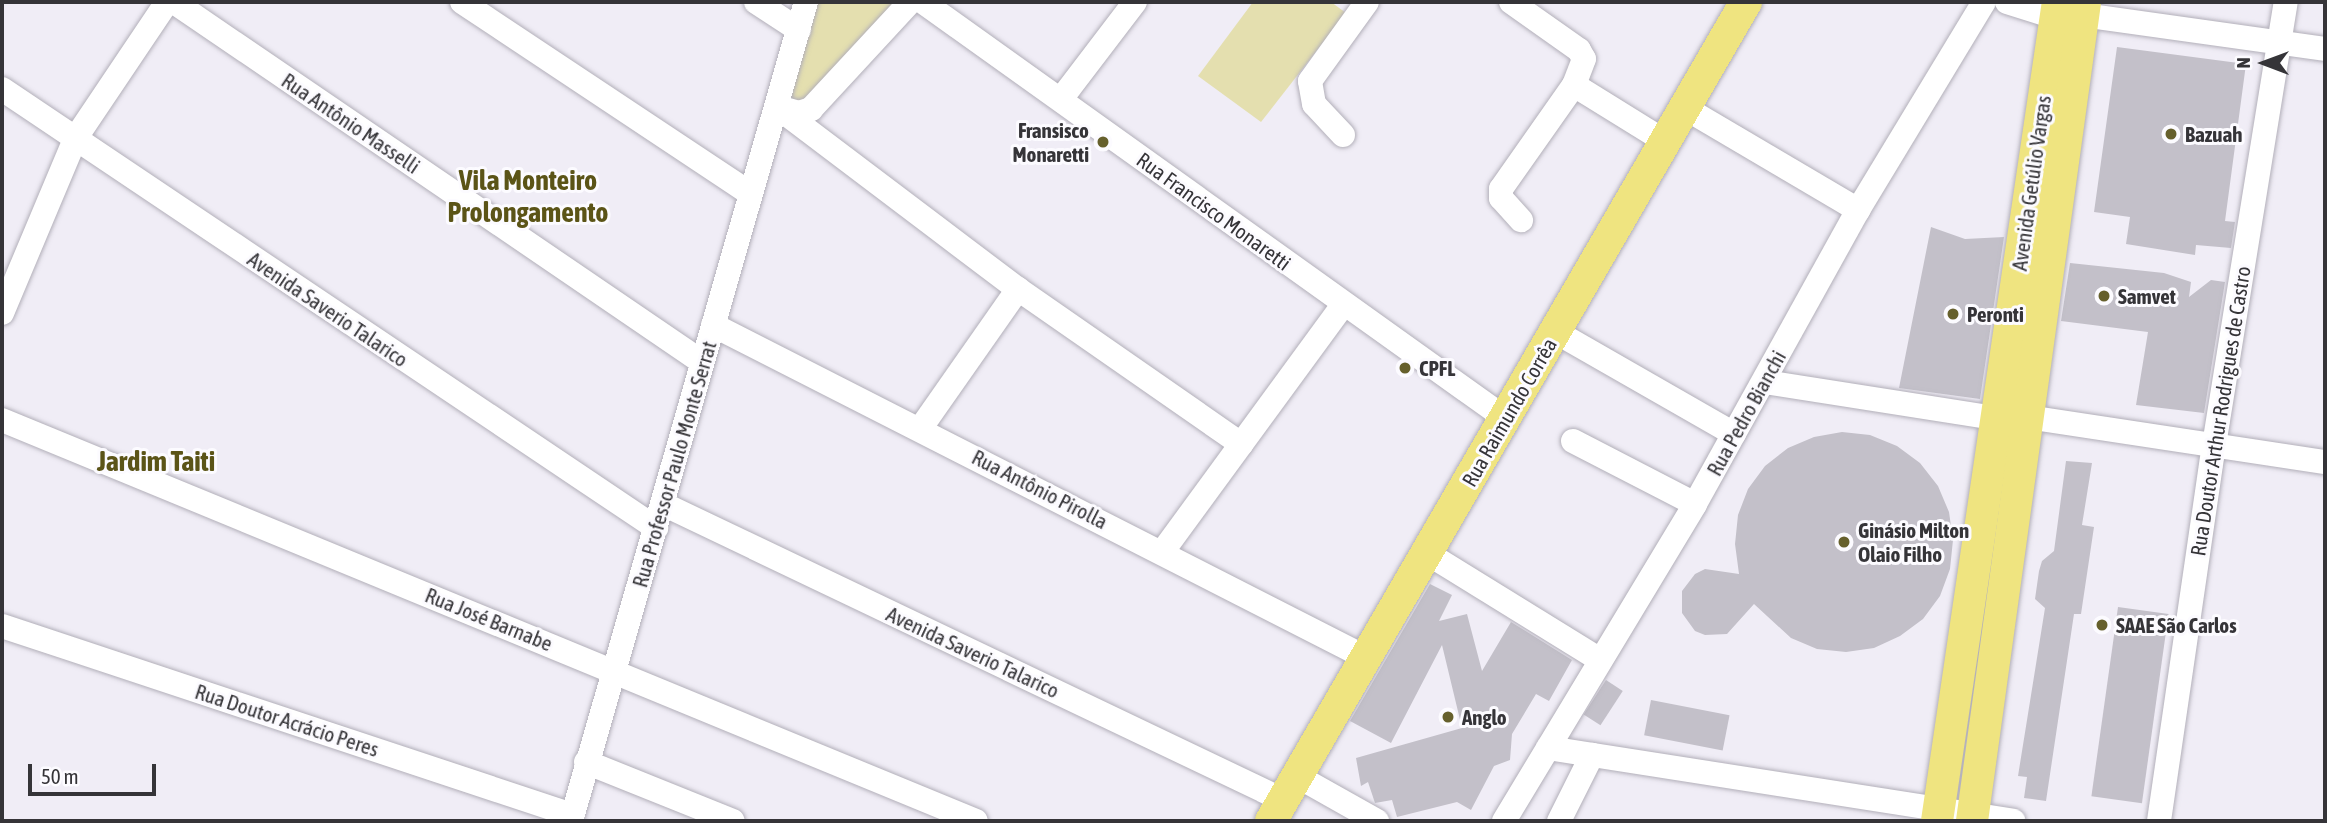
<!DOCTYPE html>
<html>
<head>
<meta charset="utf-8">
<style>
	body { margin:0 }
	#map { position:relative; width:2327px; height:823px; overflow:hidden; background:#f0edf6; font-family:"Asap Condensed",sans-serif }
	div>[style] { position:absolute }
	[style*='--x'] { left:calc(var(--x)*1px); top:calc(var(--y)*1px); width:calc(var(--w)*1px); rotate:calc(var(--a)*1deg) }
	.green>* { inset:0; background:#e4dfaf }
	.building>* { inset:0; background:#c3c0c9; transform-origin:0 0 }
	.roads { filter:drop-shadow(0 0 2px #b2afb9) drop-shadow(0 0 2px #b2afb9) }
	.minor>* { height:24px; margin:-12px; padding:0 12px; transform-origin:12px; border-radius:12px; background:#fff }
	.major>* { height:32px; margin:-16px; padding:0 16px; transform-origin:16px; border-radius:16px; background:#efe480 }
	.dots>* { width:19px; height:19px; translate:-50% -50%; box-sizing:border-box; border:4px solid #fcfbff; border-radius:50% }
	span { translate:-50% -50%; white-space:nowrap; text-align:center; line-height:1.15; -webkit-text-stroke:6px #fcfbff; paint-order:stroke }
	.street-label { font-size:21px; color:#353438 }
	.poi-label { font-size:21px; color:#353438; font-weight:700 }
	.right { translate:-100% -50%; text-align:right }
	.left { translate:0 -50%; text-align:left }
	.district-label { font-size:28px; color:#5b5417; font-weight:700 }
	.frame { position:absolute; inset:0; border:4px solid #353438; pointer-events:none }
	.north { position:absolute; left:2229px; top:28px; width:70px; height:70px; -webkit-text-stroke:5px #fcfbff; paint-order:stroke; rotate:270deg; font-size:19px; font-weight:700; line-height:28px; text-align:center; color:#353438 }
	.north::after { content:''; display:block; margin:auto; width:24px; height:32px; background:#353438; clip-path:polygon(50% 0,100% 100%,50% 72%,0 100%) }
	.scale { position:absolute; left:28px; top:764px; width:128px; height:32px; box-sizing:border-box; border:4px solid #353438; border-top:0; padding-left:9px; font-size:21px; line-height:24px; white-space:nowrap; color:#353438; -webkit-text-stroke:5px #fcfbff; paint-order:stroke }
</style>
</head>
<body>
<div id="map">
	<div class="green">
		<div style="clip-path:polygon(814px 2px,898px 2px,802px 102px,790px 100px)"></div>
		<div style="clip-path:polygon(1253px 2px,1331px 2px,1346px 13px,1261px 122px,1198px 76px)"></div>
	</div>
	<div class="building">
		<div style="clip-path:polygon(2117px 47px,2246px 64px,2225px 221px,2235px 222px,2231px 248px,2196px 245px,2195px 255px,2126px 244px,2130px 217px,2094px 212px)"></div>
		<div style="clip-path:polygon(1931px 227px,1965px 239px,2004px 237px,1980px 399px,1899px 388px)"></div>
		<div style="clip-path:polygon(2070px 263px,2164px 273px,2191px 282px,2189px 297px,2211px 280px,2225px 282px,2204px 413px,2136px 405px,2148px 332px,2061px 321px)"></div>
		<div style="clip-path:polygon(1842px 432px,1870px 435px,1897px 446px,1920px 463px,1938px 486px,1949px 512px,1953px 540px,1950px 569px,1940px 596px,1923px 619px,1900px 636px,1874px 648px,1846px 652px,1817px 649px,1791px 638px,1754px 604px,1727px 634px,1705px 635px,1695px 631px,1682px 613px,1682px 591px,1695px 574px,1705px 569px,1739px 574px,1735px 544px,1738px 515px,1748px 489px,1765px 466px,1788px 448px,1814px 437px)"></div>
		<div style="clip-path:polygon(2066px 461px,2092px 463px,2082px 525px,2094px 527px,2081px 614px,2074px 614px,2046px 801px,2024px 798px,2027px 777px,2018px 776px,2045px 608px,2035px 599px,2039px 571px,2042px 561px,2054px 551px)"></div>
		<div style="clip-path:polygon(1430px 584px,1452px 595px,1439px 621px,1467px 614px,1482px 671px,1511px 622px,1572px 660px,1549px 701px,1536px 694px,1512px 734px,1510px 760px,1494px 766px,1471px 810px,1457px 802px,1397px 817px,1392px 800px,1375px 803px,1368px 782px,1361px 786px,1356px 758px,1462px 728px,1442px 645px,1391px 743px,1350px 721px)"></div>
		<div style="left:2118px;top:607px;width:51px;height:191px;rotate:8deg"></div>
		<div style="left:1606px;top:680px;width:20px;height:41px;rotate:33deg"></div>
		<div style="left:1651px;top:700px;width:80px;height:36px;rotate:11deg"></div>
	</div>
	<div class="roads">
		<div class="minor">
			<div style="--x:174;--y:2;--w:639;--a:34.29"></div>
			<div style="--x:462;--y:2;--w:345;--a:33.6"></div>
			<div style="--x:756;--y:2;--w:51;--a:33.1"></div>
			<div style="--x:923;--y:2;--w:715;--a:35.56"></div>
			<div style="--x:1511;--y:2;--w:83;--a:35.2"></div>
			<div style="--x:1579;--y:50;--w:10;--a:61"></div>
			<div style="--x:1584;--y:59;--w:28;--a:111"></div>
			<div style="--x:1574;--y:85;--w:127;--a:125.1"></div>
			<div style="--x:1501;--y:189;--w:9;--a:90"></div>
			<div style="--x:1501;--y:198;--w:30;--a:48"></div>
			<div style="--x:2007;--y:2;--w:50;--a:17.4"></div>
			<div style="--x:2083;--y:15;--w:244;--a:8"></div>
			<div style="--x:1574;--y:85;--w:108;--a:31.8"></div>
			<div style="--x:2;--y:89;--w:788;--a:33.87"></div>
			<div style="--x:1061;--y:99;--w:122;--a:-52.7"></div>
			<div style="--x:777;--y:107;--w:302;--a:37.1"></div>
			<div style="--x:1018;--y:289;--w:272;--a:34.8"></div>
			<div style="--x:778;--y:107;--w:22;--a:16"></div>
			<div style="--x:799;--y:113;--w:13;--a:-18"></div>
			<div style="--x:811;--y:109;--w:146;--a:-47.2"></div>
			<div style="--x:1685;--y:108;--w:201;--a:30.5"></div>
			<div style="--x:1343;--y:135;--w:42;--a:-133.1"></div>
			<div style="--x:1314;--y:104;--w:23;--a:-100"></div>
			<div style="--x:1310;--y:81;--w:97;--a:-54.2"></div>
			<div style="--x:2;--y:313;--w:189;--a:-67.2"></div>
			<div style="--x:75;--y:139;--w:165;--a:-56.1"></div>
			<div style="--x:713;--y:325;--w:732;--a:26.99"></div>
			<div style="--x:1556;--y:332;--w:205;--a:29.8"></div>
			<div style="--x:1765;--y:382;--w:234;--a:8.9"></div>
			<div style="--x:2027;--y:417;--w:301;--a:8.6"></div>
			<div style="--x:2;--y:420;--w:1053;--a:22.38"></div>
			<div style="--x:920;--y:429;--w:171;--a:-55"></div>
			<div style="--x:1573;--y:441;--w:137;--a:27.3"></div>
			<div style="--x:663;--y:504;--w:687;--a:25.52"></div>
			<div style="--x:1163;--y:551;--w:305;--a:-53.8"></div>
			<div style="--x:1427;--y:553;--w:203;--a:31.7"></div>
			<div style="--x:2;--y:626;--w:601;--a:18.34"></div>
			<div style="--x:1548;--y:748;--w:471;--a:8.9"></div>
			<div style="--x:586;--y:762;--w:158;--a:21.9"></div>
			<div style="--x:1297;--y:776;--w:92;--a:29.4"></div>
			<div style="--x:571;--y:821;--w:852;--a:-73.99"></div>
			<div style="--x:1504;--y:821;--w:370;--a:-58.9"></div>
			<div style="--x:1695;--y:504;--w:336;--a:-61"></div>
			<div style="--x:1858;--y:210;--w:243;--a:-58.8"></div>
			<div style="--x:1559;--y:821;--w:74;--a:-63.4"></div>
			<div style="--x:2159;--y:821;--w:380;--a:-81.7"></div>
			<div style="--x:2214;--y:445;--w:449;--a:-80.8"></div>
		</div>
		<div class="major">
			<div style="--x:1271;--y:821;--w:947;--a:-59.89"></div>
			<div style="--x:1937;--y:821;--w:828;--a:-81.6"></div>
			<div style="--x:1972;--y:821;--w:827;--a:-82.14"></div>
		</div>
	</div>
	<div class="dots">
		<div style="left:2171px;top:134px;background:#66602c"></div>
		<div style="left:1103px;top:142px;background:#66602c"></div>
		<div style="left:2104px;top:296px;background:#66602c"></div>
		<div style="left:1953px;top:314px;background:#66602c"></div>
		<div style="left:1405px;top:368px;background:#66602c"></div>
		<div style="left:1844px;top:542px;background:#66602c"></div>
		<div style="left:2102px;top:625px;background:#66602c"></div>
		<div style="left:1448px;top:717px;background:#66602c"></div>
	</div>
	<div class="street-label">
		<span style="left:351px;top:123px;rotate:34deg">Rua Antônio Masselli</span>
		<span style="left:2031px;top:183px;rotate:-82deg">Avenida Getúlio Vargas</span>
		<span style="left:1214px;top:211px;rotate:36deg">Rua Francisco Monaretti</span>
		<span style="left:328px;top:309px;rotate:34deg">Avenida Saverio Talarico</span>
		<span style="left:2220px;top:411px;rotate:-81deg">Rua Doutor Arthur Rodrigues de Castro</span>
		<span style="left:1509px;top:412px;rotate:-60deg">Rua Raimundo Corrêa</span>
		<span style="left:1746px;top:413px;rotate:-61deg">Rua Pedro Bianchi</span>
		<span style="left:674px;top:464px;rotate:-74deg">Rua Professor Paulo Monte Serrat</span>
		<span style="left:1040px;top:489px;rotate:27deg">Rua Antônio Pirolla</span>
		<span style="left:489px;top:619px;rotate:22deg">Rua José Barnabe</span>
		<span style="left:973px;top:652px;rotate:25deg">Avenida Saverio Talarico</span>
		<span style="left:287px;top:720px;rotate:18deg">Rua Doutor Acrácio Peres</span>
	</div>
	<div class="poi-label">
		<span class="right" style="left:1089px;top:142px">Fransisco<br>Monaretti</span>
		<span class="left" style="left:2185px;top:134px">Bazuah</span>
		<span class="left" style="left:2118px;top:296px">Samvet</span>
		<span class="left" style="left:1967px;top:314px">Peronti</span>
		<span class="left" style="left:1419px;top:368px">CPFL</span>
		<span class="left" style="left:1858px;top:542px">Ginásio Milton<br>Olaio Filho</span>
		<span class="left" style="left:2116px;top:625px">SAAE São Carlos</span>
		<span class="left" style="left:1462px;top:717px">Anglo</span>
	</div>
	<div class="district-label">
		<span style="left:528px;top:196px">Vila Monteiro<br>Prolongamento</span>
		<span style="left:156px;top:461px">Jardim Taiti</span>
	</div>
	<div class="frame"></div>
	<div class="north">N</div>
	<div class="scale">50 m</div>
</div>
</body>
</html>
